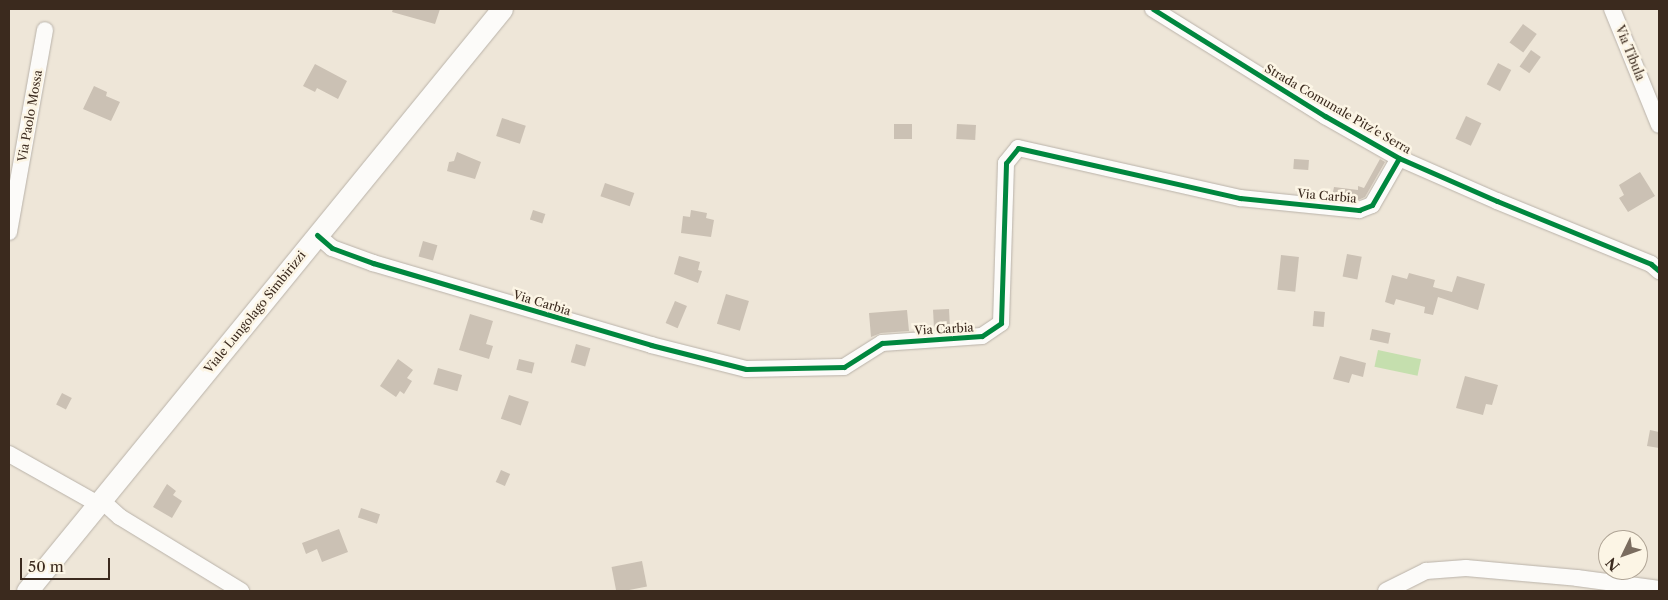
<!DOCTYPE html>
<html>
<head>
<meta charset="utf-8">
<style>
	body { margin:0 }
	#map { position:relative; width:1668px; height:600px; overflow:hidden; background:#eee6d8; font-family:"Libre Caslon Text",serif }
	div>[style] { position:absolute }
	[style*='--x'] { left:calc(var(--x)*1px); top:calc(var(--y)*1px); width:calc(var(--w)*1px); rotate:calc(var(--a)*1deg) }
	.green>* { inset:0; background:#c5dfae; transform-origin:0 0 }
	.building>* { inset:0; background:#cbc1b4; transform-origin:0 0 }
	.roads { filter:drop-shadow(0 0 1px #b9b2a9) drop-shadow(0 0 1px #b9b2a9) }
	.minor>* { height:16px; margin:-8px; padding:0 8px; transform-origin:8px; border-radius:8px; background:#fcfbf9 }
	.major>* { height:21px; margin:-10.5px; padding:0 10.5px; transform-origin:10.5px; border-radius:10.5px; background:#fcfbf9 }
	.cycleway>* { height:5px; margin:-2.5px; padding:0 2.5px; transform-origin:2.5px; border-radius:2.5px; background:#00873e }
	span { translate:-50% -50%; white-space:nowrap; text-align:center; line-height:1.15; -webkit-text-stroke:5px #fcf5e5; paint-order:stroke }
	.street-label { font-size:12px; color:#3b2a1e }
	.frame { position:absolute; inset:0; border:10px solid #3b2a1e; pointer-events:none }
	.north { position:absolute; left:1598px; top:530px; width:50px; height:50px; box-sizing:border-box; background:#fcf5e5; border:1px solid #afa495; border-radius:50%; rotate:228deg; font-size:14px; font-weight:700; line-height:20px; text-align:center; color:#3b2a1e }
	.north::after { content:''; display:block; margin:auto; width:18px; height:22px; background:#7a6c5f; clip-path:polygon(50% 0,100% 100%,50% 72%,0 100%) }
	.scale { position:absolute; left:20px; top:558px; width:90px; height:22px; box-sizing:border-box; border:2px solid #3b2a1e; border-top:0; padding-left:6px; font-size:15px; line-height:18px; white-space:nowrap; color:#3b2a1e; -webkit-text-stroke:4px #fcf5e5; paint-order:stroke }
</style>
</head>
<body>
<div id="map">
	<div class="green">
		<div style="left:1378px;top:350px;width:44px;height:17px;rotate:12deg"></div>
	</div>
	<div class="building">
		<div style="clip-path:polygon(393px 9px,440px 9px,435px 24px,392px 12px)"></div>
		<div style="left:1523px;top:24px;width:17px;height:23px;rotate:36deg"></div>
		<div style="left:1531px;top:50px;width:12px;height:20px;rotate:35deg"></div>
		<div style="left:1498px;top:63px;width:15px;height:24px;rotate:28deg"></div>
		<div style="clip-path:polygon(315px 64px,347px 81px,338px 99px,317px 88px,315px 92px,303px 86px)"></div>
		<div style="clip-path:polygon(94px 86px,107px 92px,106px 96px,120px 102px,111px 121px,83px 109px)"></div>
		<div style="left:1466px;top:116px;width:17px;height:25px;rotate:25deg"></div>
		<div style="left:502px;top:118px;width:25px;height:19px;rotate:18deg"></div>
		<div style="left:894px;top:124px;width:18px;height:15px"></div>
		<div style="left:957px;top:124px;width:19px;height:15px;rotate:3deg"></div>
		<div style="clip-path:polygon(457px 152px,481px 162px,475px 179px,447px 171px,449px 162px,454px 161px)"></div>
		<div style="left:1294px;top:159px;width:15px;height:10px;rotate:4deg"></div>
		<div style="clip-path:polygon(1380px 159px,1385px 162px,1365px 197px,1358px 200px,1332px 197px,1334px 187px,1358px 190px,1358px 186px,1364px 188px)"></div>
		<div style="clip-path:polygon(1640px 172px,1655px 196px,1628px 212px,1619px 198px,1624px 195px,1619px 185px)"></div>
		<div style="left:605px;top:183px;width:31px;height:14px;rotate:19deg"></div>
		<div style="left:533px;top:210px;width:13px;height:10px;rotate:18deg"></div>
		<div style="clip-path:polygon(691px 210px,707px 213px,706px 218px,714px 220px,711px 237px,681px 233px,683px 216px,690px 217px)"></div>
		<div style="left:423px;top:241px;width:15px;height:16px;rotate:16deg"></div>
		<div style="left:1347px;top:254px;width:15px;height:23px;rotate:11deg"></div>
		<div style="left:1281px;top:255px;width:18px;height:35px;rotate:6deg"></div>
		<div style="clip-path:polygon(679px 256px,700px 262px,698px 270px,702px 271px,698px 283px,674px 274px)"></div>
		<div style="clip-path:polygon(1409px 273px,1435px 280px,1433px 287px,1452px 292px,1457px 276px,1485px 284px,1478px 310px,1438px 297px,1433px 315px,1424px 313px,1425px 307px,1396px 299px,1394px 305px,1385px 302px,1392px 275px,1407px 279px)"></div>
		<div style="left:726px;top:294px;width:24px;height:31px;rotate:17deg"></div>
		<div style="left:675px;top:301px;width:13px;height:24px;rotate:23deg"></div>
		<div style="left:949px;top:309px;width:18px;height:16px;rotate:87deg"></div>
		<div style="clip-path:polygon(907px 310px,909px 331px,881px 333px,871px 337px,869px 313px)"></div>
		<div style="left:1314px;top:311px;width:11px;height:15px;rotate:5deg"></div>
		<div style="clip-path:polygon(470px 314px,493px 321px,486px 344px,493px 346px,489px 359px,459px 350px)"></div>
		<div style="left:1372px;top:329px;width:19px;height:11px;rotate:12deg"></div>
		<div style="left:576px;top:344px;width:15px;height:19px;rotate:16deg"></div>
		<div style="clip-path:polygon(1340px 356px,1366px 363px,1363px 377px,1352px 374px,1349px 383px,1333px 379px)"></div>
		<div style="clip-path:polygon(398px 359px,413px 370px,407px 378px,412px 381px,404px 394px,400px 391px,396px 397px,380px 386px)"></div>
		<div style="left:519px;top:359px;width:16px;height:11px;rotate:14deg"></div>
		<div style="left:438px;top:368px;width:25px;height:17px;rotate:16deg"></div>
		<div style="clip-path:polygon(1465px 376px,1498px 385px,1492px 405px,1486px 404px,1483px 415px,1456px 408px)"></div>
		<div style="left:62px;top:393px;width:11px;height:13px;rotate:27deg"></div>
		<div style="left:509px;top:395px;width:21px;height:25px;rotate:19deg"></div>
		<div style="clip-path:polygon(1650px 430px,1659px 432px,1659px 448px,1647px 446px)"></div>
		<div style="left:501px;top:470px;width:10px;height:13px;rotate:24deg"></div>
		<div style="clip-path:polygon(167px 484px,176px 491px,173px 495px,182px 501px,172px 518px,153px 507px)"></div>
		<div style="left:361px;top:508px;width:20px;height:10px;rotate:18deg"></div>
		<div style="clip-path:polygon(339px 529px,348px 552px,322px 562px,317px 549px,306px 554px,302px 543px)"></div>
		<div style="left:642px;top:561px;width:26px;height:31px;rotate:79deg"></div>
	</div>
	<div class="roads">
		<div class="minor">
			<div style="--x:1153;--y:9;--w:203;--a:31.9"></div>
			<div style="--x:1325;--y:116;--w:85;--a:29.6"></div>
			<div style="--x:1399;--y:158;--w:107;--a:23.7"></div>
			<div style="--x:1497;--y:201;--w:166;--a:22.2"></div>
			<div style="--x:1651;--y:264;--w:11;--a:41"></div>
			<div style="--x:1612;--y:9;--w:125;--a:67.9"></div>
			<div style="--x:9;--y:232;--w:205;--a:-79.9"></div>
			<div style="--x:317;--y:235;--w:20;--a:41"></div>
			<div style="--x:332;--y:248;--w:44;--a:20.1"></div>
			<div style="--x:373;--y:263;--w:290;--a:16.4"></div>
			<div style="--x:651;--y:345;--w:98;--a:14.2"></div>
			<div style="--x:746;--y:369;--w:98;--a:-1.2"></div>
			<div style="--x:844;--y:367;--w:45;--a:-32.3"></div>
			<div style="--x:882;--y:343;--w:100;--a:-4"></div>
			<div style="--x:982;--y:336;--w:23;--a:-34"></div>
			<div style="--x:1001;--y:323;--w:160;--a:-88.2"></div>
			<div style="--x:1006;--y:163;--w:19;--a:-51"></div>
			<div style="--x:1018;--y:148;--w:228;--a:12.7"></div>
			<div style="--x:1240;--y:198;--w:120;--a:5.8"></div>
			<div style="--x:1359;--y:210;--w:14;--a:-21"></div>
			<div style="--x:1372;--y:205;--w:54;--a:-60.1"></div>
			<div style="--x:9;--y:454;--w:102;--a:29.3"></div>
			<div style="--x:101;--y:500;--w:25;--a:42"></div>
			<div style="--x:120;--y:517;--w:142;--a:31.4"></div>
			<div style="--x:1386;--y:591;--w:45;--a:-26.6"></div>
			<div style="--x:1426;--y:571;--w:40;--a:-4.3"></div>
			<div style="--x:1466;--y:568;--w:111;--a:5.1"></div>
			<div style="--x:1577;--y:578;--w:83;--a:7.6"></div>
		</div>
		<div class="major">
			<div style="--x:27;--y:591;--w:751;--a:-50.78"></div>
		</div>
	</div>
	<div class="cycleway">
		<div style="--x:1153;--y:9;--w:203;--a:31.9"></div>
		<div style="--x:1325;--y:116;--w:85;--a:29.6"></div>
		<div style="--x:1399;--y:158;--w:107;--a:23.7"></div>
		<div style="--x:1497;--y:201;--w:166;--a:22.2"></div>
		<div style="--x:1651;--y:264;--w:11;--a:41"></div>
		<div style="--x:317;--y:235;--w:20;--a:41"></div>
		<div style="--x:332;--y:248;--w:44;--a:20.1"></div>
		<div style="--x:373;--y:263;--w:290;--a:16.4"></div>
		<div style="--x:651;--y:345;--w:98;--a:14.2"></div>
		<div style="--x:746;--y:369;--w:98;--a:-1.2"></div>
		<div style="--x:844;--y:367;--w:45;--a:-32.3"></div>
		<div style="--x:882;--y:343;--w:100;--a:-4"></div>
		<div style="--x:982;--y:336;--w:23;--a:-34"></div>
		<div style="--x:1001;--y:323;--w:160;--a:-88.2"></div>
		<div style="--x:1006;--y:163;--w:19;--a:-51"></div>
		<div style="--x:1018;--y:148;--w:228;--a:12.7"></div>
		<div style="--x:1240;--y:198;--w:120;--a:5.8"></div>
		<div style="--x:1359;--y:210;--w:14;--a:-21"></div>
		<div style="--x:1372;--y:205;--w:54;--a:-60.1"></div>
	</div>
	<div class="street-label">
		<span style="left:1630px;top:53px;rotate:68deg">Via Tibula</span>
		<span style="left:1338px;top:109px;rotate:30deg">Strada Comunale Pitz'e Serra</span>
		<span style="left:30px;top:116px;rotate:-80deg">Via Paolo Mossa</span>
		<span style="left:1327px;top:196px;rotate:5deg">Via Carbia</span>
		<span style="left:542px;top:303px;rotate:17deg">Via Carbia</span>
		<span style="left:255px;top:312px;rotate:-51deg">Viale Lungolago Simbirizzi</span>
		<span style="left:944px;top:329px;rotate:-3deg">Via Carbia</span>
	</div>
	<div class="frame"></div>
	<div class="north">N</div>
	<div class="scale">50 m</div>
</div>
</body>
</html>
